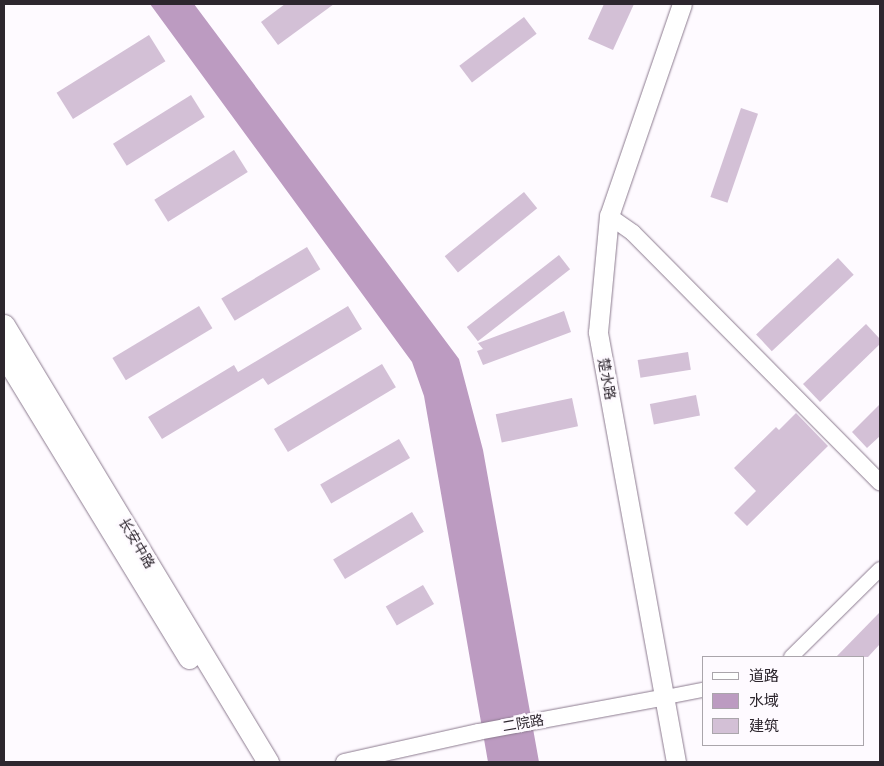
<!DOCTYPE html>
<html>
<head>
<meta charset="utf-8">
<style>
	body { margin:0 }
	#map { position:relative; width:884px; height:766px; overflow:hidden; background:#fefaff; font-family:"Titillium Web","Noto Sans SC",sans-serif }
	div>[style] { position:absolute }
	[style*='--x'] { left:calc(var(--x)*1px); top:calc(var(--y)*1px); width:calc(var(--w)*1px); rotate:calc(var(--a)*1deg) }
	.water>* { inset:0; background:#bc9bc1 }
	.building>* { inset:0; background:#d3c0d6; transform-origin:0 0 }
	.roads { filter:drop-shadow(0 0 1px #8c7b8f) drop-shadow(0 0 1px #8c7b8f) }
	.minor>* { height:14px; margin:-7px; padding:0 7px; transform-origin:7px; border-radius:7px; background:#fff }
	.tertiary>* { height:16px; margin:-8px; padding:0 8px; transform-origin:8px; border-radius:8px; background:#fff }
	.secondary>* { height:19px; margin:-9.5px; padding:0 9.5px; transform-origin:9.5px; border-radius:9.5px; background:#fff }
	.primary>* { height:21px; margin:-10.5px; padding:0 10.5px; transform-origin:10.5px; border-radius:10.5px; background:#fff }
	span { translate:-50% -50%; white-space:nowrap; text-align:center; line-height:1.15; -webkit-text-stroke:5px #fefaff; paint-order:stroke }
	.street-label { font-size:14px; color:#2d262e }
	.frame { position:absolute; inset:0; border:5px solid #2d262e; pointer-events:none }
	.legend { position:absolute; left:702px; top:656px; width:162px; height:90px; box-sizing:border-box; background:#fefaff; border:1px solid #aaa5ab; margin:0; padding:6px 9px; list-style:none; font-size:15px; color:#2d262e }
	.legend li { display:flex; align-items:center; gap:10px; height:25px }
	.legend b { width:25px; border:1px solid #aaa5ab }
</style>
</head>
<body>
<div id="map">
	<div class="water">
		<div style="clip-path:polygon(150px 4px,194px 4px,459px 359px,483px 450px,539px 762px,488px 762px,424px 396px,412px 362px)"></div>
	</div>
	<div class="building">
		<div style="clip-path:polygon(285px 4px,334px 4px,278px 45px,261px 22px)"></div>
		<div style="clip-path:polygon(604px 4px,634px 4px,613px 50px,588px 39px)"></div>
		<div style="left:524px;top:17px;width:21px;height:81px;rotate:53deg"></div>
		<div style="left:149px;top:35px;width:31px;height:109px;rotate:58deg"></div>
		<div style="left:191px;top:95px;width:26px;height:92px;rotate:58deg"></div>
		<div style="left:741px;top:108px;width:18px;height:94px;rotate:19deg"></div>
		<div style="left:234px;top:150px;width:26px;height:94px;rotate:58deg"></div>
		<div style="left:524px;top:192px;width:21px;height:102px;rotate:51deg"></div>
		<div style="left:307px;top:247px;width:26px;height:100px;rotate:59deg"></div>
		<div style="left:559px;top:255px;width:18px;height:117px;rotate:52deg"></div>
		<div style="left:838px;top:258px;width:23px;height:112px;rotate:47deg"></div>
		<div style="left:199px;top:306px;width:26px;height:101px;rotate:59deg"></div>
		<div style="clip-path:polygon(348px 306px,362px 329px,268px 385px,263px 378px,162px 439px,148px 417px,234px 365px,238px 372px)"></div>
		<div style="clip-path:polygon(564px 311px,571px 332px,483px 365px,477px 351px,483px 349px,478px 343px)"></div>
		<div style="clip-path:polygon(866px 324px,880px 339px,880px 344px,820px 402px,803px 384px)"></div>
		<div style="left:688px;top:352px;width:18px;height:51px;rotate:81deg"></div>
		<div style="left:382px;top:364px;width:27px;height:126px;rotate:59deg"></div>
		<div style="left:696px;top:395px;width:21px;height:47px;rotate:79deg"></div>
		<div style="left:572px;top:398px;width:29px;height:78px;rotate:78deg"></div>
		<div style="clip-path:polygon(880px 404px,880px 436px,867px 448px,852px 432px)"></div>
		<div style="clip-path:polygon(796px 413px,828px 446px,747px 526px,734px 513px,756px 491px,734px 468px,776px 427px,779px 430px)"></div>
		<div style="left:399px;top:439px;width:22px;height:91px;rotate:60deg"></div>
		<div style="left:412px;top:512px;width:23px;height:92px;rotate:59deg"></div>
		<div style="left:423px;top:585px;width:22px;height:43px;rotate:60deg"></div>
		<div style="clip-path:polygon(880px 612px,880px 644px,868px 657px,836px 657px)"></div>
	</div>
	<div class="roads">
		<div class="minor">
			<div style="--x:791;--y:657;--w:125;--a:-44.7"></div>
			<div style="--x:666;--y:697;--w:38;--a:-11"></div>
		</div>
		<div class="tertiary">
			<div style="--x:609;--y:216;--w:29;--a:35"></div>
			<div style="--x:633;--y:233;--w:351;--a:45.3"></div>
			<div style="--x:344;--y:762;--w:137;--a:-12.6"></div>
			<div style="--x:478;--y:732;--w:191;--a:-10.5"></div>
		</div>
		<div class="secondary">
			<div style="--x:676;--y:762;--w:437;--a:-100.3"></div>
			<div style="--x:598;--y:332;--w:117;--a:-84.6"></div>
			<div style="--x:609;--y:216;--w:224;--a:-71"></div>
		</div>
		<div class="primary">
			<div style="--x:4;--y:325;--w:511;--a:58.86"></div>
			<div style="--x:4;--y:355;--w:355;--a:58.6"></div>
		</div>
	</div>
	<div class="street-label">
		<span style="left:607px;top:379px;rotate:79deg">楚水路</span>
		<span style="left:137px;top:543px;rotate:59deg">长安中路</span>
		<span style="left:523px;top:723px;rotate:-10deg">二院路</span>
	</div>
	<div class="frame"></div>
	<ul class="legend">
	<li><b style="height:6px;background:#fff"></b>道路</li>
	<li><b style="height:14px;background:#bc9bc1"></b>水域</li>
	<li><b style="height:14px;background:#d3c0d6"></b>建筑</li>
	</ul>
</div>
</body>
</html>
